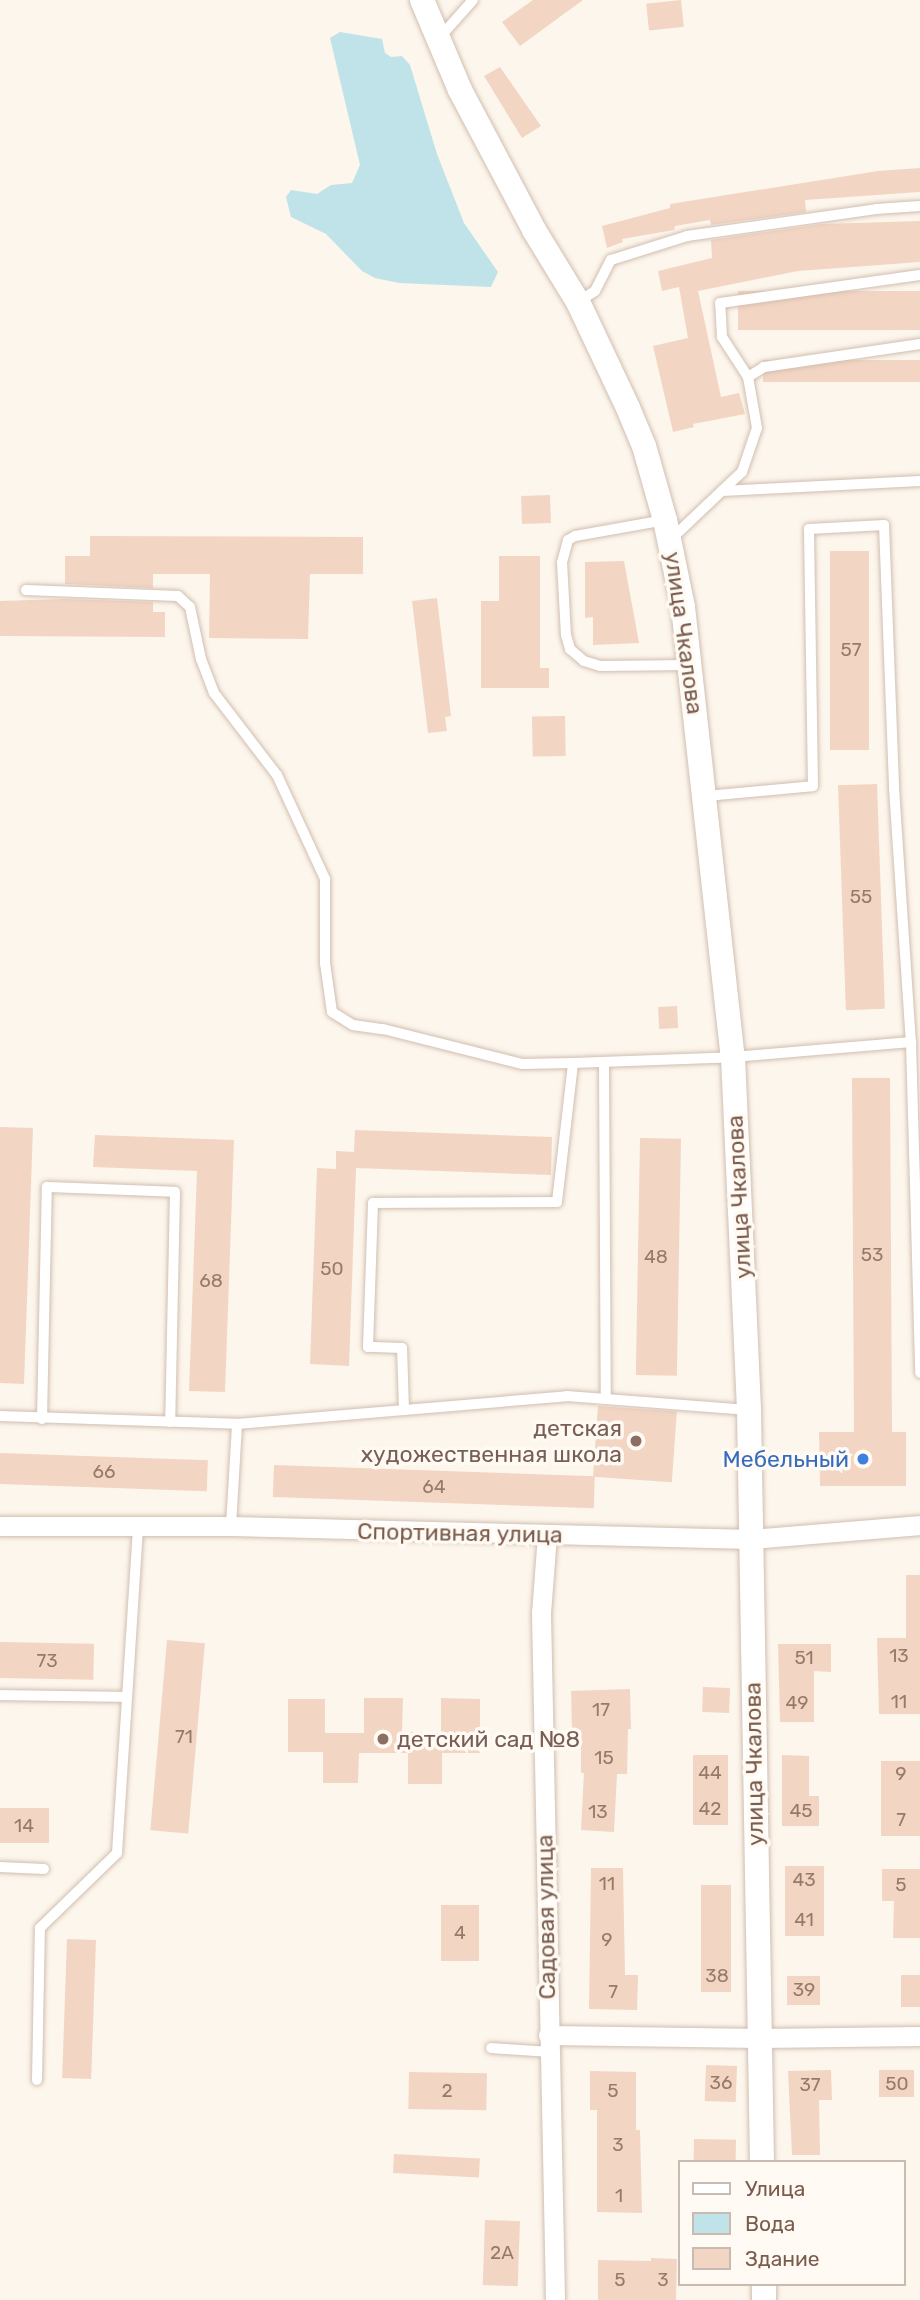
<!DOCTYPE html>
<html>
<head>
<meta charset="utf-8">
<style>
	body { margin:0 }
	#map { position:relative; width:920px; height:2300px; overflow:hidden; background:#fdf6ec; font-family:Rubik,sans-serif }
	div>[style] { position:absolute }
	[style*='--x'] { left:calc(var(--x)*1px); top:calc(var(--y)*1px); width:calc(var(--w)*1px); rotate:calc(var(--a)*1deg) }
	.water>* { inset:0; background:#bfe3e8 }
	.building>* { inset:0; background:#f3d5c3; transform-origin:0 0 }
	.roads { filter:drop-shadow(0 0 2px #d1beb0) drop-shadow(0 0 2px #d1beb0) }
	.service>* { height:10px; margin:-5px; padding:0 5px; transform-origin:5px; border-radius:5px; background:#fff }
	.minor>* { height:19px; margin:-9.5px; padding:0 9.5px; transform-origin:9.5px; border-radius:9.5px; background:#fff }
	.tertiary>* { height:24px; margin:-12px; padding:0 12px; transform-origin:12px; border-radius:12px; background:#fff }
	.dots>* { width:19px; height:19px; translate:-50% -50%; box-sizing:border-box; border:4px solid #fffaf3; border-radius:50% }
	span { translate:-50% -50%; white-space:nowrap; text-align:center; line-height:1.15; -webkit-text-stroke:7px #fffaf3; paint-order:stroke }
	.number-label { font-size:19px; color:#987a6a }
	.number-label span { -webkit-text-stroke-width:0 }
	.street-label { font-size:23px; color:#7a5c4d }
	.education-label { font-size:23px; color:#785e54 }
	.right { translate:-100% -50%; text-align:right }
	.left { translate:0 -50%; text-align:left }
	.shop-label { font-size:23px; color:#366cbe }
	.legend { position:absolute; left:678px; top:2160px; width:228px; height:126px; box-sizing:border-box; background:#fffaf3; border:2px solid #cabbb1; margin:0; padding:9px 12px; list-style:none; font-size:21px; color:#7a5c4d }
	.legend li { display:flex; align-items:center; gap:14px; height:35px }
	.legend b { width:35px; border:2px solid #cabbb1 }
</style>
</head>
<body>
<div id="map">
	<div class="water">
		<div style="clip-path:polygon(340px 32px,382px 39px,385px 53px,391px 57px,402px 56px,410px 65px,437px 154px,464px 223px,498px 272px,491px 287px,399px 283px,375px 278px,362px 271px,326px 234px,291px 217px,286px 197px,291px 190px,317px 194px,331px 185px,352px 183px,360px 165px,330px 38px)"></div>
	</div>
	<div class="building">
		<div style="clip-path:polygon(533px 0,583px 0,520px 46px,502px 22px)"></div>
		<div style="left:681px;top:0;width:27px;height:35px;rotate:84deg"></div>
		<div style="clip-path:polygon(500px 67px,541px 126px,522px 138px,484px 76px)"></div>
		<div style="clip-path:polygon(920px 168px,920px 192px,805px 200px,806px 212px,711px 225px,710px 220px,675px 226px,674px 230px,622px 239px,623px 242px,607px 248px,602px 226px,670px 208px,670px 204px,878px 171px)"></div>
		<div style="clip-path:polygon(920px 221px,920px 262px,798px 271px,698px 291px,721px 397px,739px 393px,745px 414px,693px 424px,694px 427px,673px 432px,653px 346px,688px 338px,679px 287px,662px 291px,658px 271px,712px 258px,711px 240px,822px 224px)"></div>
		<div style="left:920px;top:291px;width:39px;height:182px;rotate:90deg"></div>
		<div style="left:920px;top:360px;width:22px;height:157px;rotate:90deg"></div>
		<div style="left:550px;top:495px;width:28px;height:29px;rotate:88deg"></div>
		<div style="clip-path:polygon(90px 536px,363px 537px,363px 574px,310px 574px,308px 639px,209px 638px,210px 574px,153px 574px,153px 588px,65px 584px,65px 556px,90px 556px)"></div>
		<div style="left:830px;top:551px;width:39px;height:199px"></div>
		<div style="clip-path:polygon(499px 556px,540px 556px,540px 668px,549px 668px,549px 688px,481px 688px,481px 601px,499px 601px)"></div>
		<div style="clip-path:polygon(624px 561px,639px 643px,593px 645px,593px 617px,585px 618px,585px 562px)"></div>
		<div style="clip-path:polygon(437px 598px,451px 716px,445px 717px,447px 731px,428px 733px,412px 601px)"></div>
		<div style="clip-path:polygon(65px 599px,153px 602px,153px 612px,165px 612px,165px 637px,0 636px,0 601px)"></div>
		<div style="left:565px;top:716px;width:40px;height:33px;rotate:89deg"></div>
		<div style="left:877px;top:784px;width:225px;height:39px;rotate:88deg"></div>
		<div style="left:677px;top:1006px;width:22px;height:19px;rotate:87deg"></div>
		<div style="clip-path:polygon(852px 1078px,890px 1078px,892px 1432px,906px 1432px,906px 1486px,820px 1486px,819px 1432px,854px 1432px)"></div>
		<div style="clip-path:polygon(0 1127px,33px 1128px,24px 1384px,0 1383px)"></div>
		<div style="clip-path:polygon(355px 1130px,552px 1137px,551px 1175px,356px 1168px,349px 1366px,310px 1364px,317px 1168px,336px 1169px,336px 1151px,354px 1152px)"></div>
		<div style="clip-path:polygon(95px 1135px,234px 1140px,225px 1392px,189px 1391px,197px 1171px,93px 1167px)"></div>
		<div style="left:640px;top:1138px;width:41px;height:237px;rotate:1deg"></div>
		<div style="left:598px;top:1406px;width:79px;height:71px;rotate:4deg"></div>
		<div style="left:0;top:1453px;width:208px;height:31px;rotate:2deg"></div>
		<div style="left:274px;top:1465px;width:321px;height:32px;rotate:2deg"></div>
		<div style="clip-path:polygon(906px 1575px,920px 1575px,920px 1714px,879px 1714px,877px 1638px,906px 1638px)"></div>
		<div style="left:167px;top:1640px;width:38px;height:191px;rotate:5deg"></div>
		<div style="left:0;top:1642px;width:94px;height:36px;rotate:1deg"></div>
		<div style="clip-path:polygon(778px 1644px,831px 1644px,831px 1672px,814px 1671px,814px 1722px,780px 1722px)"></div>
		<div style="left:703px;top:1687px;width:27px;height:25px;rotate:2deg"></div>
		<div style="clip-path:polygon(630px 1689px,631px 1729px,628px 1729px,627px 1774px,617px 1774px,614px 1832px,581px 1830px,584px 1773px,581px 1773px,581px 1730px,572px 1731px,571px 1691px)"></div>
		<div style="clip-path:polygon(364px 1698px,403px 1698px,402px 1732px,441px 1732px,441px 1698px,480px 1699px,480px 1753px,442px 1753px,442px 1784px,408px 1784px,408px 1753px,359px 1753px,358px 1783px,323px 1783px,323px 1752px,288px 1752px,288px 1699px,325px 1699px,325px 1733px,364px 1733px)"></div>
		<div style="left:693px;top:1755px;width:35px;height:70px"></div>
		<div style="clip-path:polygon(782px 1755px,809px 1756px,809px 1796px,819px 1796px,819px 1826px,782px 1826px)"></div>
		<div style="left:881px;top:1761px;width:39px;height:75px"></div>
		<div style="left:0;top:1808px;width:49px;height:35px"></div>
		<div style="left:785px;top:1866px;width:39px;height:70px"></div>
		<div style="clip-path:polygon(591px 1868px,623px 1868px,625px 1975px,638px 1975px,637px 2010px,589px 2009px)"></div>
		<div style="clip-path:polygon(882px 1869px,920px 1869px,920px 1938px,893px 1938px,894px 1901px,882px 1901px)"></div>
		<div style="left:701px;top:1885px;width:30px;height:107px"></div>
		<div style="left:441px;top:1905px;width:38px;height:56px"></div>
		<div style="left:67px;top:1939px;width:29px;height:139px;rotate:2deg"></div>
		<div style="left:901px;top:1975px;width:19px;height:32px"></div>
		<div style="left:787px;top:1976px;width:33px;height:29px"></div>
		<div style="left:706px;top:2065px;width:31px;height:36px;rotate:2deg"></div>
		<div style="clip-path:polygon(831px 2070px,832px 2100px,819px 2100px,820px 2155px,792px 2155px,788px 2071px)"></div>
		<div style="left:879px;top:2070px;width:35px;height:27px"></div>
		<div style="clip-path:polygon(590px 2071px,636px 2072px,636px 2130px,640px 2130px,642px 2213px,597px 2212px,597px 2110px,590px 2110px)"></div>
		<div style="left:409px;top:2072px;width:78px;height:37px;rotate:1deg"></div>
		<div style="left:694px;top:2139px;width:42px;height:23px;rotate:1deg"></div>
		<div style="left:394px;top:2154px;width:86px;height:19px;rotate:3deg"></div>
		<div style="left:485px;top:2220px;width:35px;height:65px;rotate:2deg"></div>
		<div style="clip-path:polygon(651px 2258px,677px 2259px,676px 2300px,598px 2300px,598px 2260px,651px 2261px)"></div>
	</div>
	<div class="roads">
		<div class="service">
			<div style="--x:441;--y:36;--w:48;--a:-48.4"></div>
			<div style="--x:578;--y:302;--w:20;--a:-33"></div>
			<div style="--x:595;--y:291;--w:35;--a:-63"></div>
			<div style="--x:611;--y:260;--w:80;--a:-17.5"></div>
			<div style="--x:687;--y:236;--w:191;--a:-8.1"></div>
			<div style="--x:876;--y:209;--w:44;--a:-3.9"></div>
			<div style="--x:748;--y:377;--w:48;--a:-123"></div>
			<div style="--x:722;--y:337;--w:34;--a:-93"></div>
			<div style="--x:720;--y:303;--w:202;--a:-8"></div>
			<div style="--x:722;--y:491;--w:198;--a:-2.9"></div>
			<div style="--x:665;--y:520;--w:91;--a:169.9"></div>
			<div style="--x:575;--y:536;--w:8;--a:150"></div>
			<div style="--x:568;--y:540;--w:23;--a:105"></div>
			<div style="--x:562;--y:562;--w:73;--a:86.9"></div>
			<div style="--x:566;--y:635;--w:15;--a:74"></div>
			<div style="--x:570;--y:649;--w:18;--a:41"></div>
			<div style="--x:584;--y:661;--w:17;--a:17"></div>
			<div style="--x:600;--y:666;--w:90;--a:-0.6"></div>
			<div style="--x:670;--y:540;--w:99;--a:-43.4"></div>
			<div style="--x:742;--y:472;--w:46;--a:-71.2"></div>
			<div style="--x:757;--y:428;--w:52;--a:-100"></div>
			<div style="--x:748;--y:377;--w:19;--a:-32"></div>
			<div style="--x:764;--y:367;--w:158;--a:-8.4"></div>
			<div style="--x:26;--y:590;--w:152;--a:2.3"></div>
			<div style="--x:178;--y:596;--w:16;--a:43"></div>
			<div style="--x:190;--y:607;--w:53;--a:78.1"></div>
			<div style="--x:201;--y:659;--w:36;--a:69"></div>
			<div style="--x:214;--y:693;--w:103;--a:52.5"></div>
			<div style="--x:277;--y:775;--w:115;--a:65.2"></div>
			<div style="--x:325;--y:879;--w:84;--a:90"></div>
			<div style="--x:325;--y:963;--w:49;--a:81.9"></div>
			<div style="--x:332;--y:1012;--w:25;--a:32"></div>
			<div style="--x:353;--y:1025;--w:30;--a:8"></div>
			<div style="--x:383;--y:1029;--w:143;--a:14.1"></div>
			<div style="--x:522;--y:1064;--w:51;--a:-1.1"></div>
			<div style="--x:706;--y:796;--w:107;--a:-5.3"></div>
			<div style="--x:813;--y:786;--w:257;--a:-90.9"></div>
			<div style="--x:809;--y:529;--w:75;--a:-3.1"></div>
			<div style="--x:884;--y:525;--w:263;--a:87.8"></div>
			<div style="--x:894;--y:788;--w:255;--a:86.2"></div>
			<div style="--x:911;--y:1042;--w:331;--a:88.4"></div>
			<div style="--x:604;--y:1062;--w:337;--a:89.7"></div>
			<div style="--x:404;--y:1410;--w:62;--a:-91.8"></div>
			<div style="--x:402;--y:1348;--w:34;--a:-178"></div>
			<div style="--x:368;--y:1347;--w:144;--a:-88"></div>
			<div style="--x:373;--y:1203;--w:184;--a:-0.3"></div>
			<div style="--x:557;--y:1202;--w:140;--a:-83.4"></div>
			<div style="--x:573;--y:1063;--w:160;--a:-2.1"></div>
			<div style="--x:733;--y:1057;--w:179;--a:-4.8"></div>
			<div style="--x:0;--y:1416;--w:237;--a:1.9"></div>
			<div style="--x:237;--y:1424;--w:331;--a:-4.8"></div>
			<div style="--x:567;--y:1396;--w:182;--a:4.4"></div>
			<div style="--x:42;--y:1419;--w:232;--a:-88.8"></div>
			<div style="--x:47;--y:1187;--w:128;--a:2.2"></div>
			<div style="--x:175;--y:1192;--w:230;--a:91.2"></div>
			<div style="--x:231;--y:1526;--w:102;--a:-86.6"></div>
			<div style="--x:0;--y:1695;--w:127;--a:0.9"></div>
			<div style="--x:0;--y:1867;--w:44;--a:2.6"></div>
			<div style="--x:491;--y:2048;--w:59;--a:3.9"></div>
			<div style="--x:37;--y:2080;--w:152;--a:-88.9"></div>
			<div style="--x:40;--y:1928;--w:107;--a:-44.2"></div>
			<div style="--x:117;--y:1853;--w:326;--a:-86.3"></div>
		</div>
		<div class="minor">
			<div style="--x:0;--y:1526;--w:231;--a:0"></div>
			<div style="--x:231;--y:1526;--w:520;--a:1.43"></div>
			<div style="--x:751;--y:1539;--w:170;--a:-4.7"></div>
			<div style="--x:547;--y:1535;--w:78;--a:94.4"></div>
			<div style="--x:541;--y:1613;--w:687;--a:88.83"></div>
			<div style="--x:548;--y:2035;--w:212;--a:0.8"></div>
			<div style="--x:760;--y:2038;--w:160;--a:-0.7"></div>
		</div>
		<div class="tertiary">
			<div style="--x:422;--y:0;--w:98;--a:67.1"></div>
			<div style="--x:460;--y:90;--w:158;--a:62.1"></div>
			<div style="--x:534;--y:230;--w:84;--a:58.6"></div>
			<div style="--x:578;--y:302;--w:117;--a:64.7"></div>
			<div style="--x:628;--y:408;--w:41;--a:67.2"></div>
			<div style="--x:644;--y:446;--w:77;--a:74.2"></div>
			<div style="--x:665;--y:520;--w:89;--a:78.3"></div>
			<div style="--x:683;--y:607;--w:453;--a:83.7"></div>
			<div style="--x:733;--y:1057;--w:353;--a:87.4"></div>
			<div style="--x:749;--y:1410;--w:752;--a:89.01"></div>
			<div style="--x:764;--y:2284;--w:16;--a:90"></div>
		</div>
	</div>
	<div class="dots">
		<div style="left:636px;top:1441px;background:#8d6e63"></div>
		<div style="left:863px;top:1459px;background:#3f7fe0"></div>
		<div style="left:383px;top:1739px;background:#8d6e63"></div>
	</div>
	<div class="number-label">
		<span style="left:851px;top:650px">57</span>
		<span style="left:861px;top:897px">55</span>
		<span style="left:872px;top:1255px">53</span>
		<span style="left:656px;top:1257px">48</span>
		<span style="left:332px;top:1269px">50</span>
		<span style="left:211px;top:1281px">68</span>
		<span style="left:104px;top:1472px">66</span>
		<span style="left:434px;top:1487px">64</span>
		<span style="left:899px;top:1656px">13</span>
		<span style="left:804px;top:1658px">51</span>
		<span style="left:47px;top:1661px">73</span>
		<span style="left:899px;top:1702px">11</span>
		<span style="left:797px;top:1703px">49</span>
		<span style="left:601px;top:1710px">17</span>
		<span style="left:184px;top:1737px">71</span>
		<span style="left:604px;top:1758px">15</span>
		<span style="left:710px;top:1773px">44</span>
		<span style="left:901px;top:1774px">9</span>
		<span style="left:710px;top:1809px">42</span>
		<span style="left:801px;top:1811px">45</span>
		<span style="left:598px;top:1812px">13</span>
		<span style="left:901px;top:1820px">7</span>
		<span style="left:24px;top:1826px">14</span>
		<span style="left:804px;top:1880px">43</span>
		<span style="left:607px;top:1884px">11</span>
		<span style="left:901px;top:1885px">5</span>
		<span style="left:804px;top:1920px">41</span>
		<span style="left:460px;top:1933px">4</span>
		<span style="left:607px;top:1940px">9</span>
		<span style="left:717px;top:1976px">38</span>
		<span style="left:804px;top:1990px">39</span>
		<span style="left:613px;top:1992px">7</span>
		<span style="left:721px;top:2083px">36</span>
		<span style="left:897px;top:2084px">50</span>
		<span style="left:810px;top:2085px">37</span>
		<span style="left:447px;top:2091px">2</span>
		<span style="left:613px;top:2091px">5</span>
		<span style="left:618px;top:2145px">3</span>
		<span style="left:619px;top:2196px">1</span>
		<span style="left:502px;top:2253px">2А</span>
		<span style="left:620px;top:2280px">5</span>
		<span style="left:663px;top:2280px">3</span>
	</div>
	<div class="street-label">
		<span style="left:684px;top:633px;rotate:82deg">улица Чкалова</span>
		<span style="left:739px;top:1197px;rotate:-93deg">улица Чкалова</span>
		<span style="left:460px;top:1533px;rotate:1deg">Спортивная улица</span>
		<span style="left:754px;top:1764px;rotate:-91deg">улица Чкалова</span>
		<span style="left:546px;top:1917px;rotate:-91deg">Садовая улица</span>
	</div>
	<div class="education-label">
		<span class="right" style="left:622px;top:1441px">детская<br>художественная школа</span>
		<span class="left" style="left:397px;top:1739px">детский сад №8</span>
	</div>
	<div class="shop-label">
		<span class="right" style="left:849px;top:1459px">Мебельный</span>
	</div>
	<ul class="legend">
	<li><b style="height:9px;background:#fff"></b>Улица</li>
	<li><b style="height:19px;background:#bfe3e8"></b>Вода</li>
	<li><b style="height:19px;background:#f3d5c3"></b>Здание</li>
	</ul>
</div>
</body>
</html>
